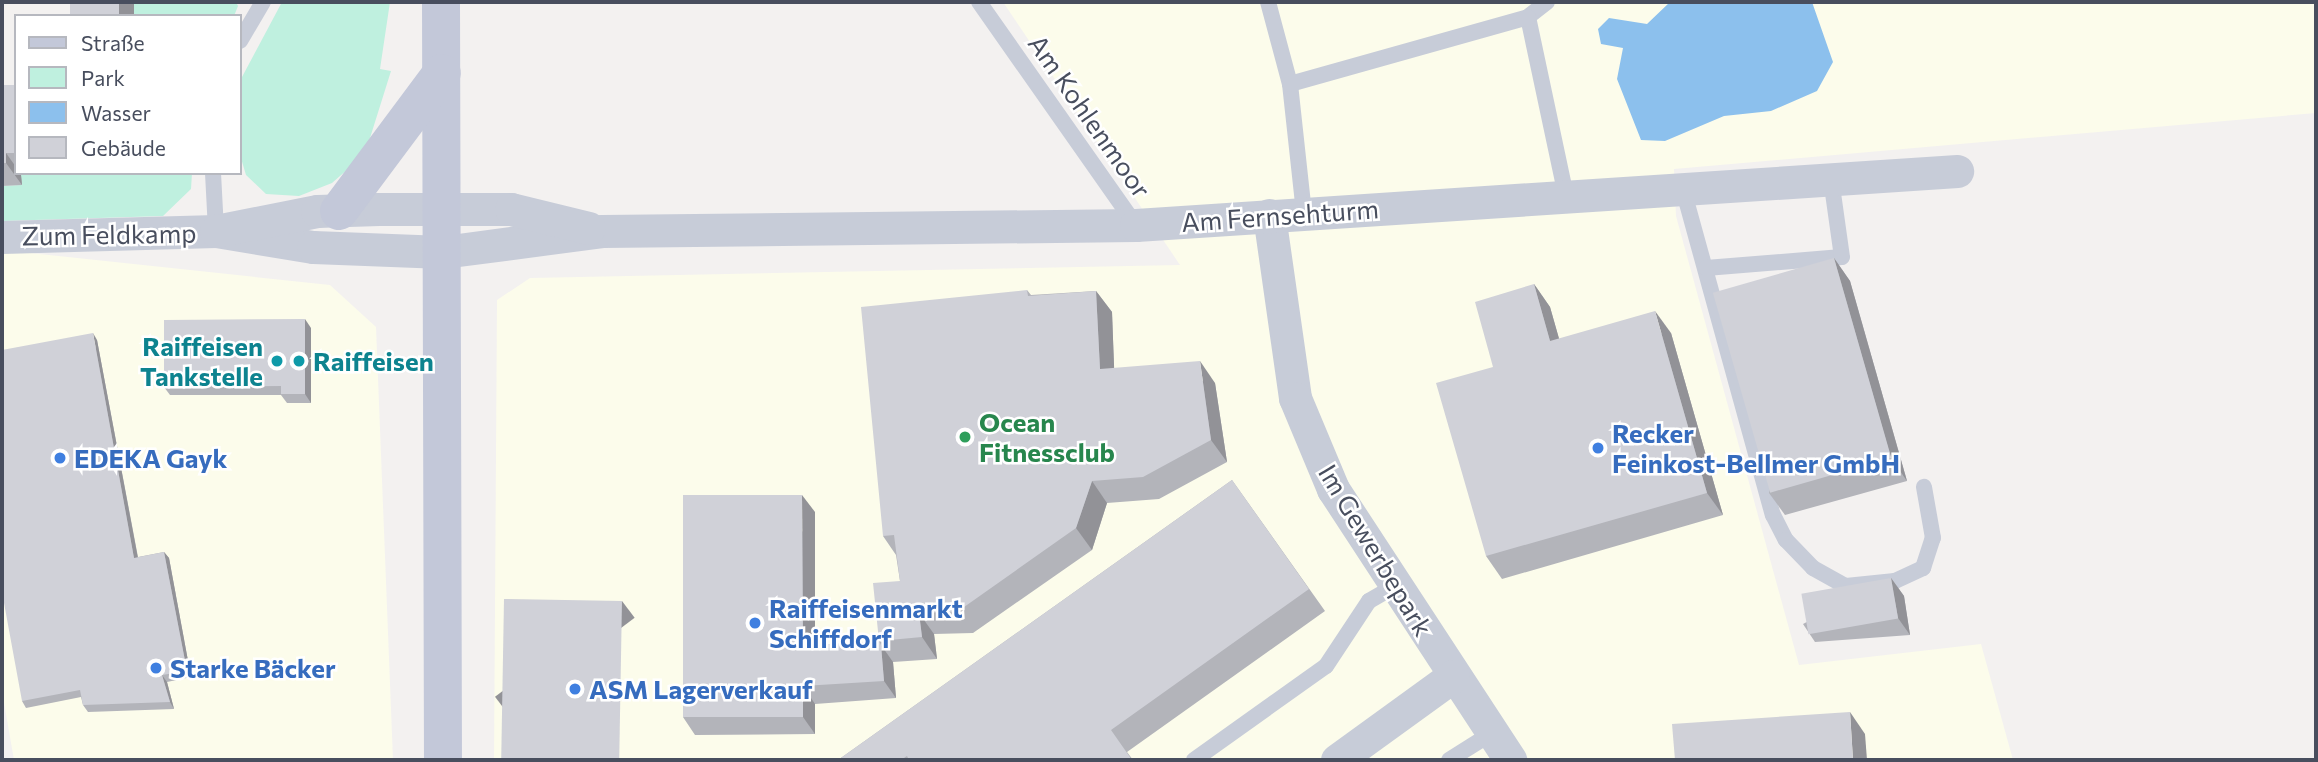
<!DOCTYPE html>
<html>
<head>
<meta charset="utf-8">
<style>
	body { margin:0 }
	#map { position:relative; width:2318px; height:762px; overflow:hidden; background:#f3f1f0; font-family:Commissioner,sans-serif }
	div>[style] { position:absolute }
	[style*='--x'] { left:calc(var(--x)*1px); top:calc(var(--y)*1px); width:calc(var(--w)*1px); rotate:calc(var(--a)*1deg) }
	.commercial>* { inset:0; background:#fcfceb }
	.green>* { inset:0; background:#bff0df }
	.water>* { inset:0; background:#8cc0ed }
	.lane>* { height:16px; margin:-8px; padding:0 8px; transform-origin:8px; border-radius:8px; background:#c7ccd8 }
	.street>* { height:33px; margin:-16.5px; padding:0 16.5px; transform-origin:16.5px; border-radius:16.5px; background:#c7ccd8 }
	.secondary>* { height:38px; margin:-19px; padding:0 19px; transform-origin:19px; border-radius:19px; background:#c3c8d9 }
	.wall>* { inset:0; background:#b3b4ba }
	.shaded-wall>* { inset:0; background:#929297; transform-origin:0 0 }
	.building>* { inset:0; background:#d0d1d8; transform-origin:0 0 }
	.dots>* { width:19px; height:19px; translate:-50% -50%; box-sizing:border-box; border:4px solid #fff; border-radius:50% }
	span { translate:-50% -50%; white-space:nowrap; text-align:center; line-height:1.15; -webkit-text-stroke:5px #fff; paint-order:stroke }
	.street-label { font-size:26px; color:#484e5e }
	.culture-label { font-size:26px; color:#0d838f; font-weight:700 }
	.right { translate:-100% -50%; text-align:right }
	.left { translate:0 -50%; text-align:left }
	.leisure-label { font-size:26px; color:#27864d; font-weight:700 }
	.shop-label { font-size:26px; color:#366cbe; font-weight:700 }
	.frame { position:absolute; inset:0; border:4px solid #484e5e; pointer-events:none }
	.legend { position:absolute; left:14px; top:14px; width:228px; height:161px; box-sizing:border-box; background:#fff; border:2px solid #b6b8bf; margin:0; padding:9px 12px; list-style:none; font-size:21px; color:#484e5e }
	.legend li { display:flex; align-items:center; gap:14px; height:35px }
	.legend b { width:35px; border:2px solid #b6b8bf }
</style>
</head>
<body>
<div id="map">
	<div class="commercial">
		<div style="clip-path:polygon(1003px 2px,2316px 2px,2316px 113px,1674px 169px,1676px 216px,1799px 665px,1981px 644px,2013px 760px,494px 760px,497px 300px,530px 278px,1180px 265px)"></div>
		<div style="clip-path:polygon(2px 250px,330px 285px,376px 327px,393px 760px,14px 760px,2px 691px)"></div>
	</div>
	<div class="green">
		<div style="clip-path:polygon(134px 2px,236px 2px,238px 6px,234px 16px,134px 16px)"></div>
		<div style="clip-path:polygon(282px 2px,390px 2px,380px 69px,391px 71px,365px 154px,332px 183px,299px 196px,266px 194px,246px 175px,240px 155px,242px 77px)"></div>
		<div style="clip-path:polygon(192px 173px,191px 189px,163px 216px,2px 221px,2px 186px,21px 185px,21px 175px)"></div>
	</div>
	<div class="water">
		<div style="clip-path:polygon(1670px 2px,1812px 2px,1833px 62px,1817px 91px,1771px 111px,1724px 116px,1665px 141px,1641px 140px,1617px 79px,1623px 48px,1601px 44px,1598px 29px,1609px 18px,1647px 24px)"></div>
	</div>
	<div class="lane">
		<div style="--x:979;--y:2;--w:273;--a:54.9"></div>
		<div style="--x:1268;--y:2;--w:85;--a:75"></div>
		<div style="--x:1290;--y:84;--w:130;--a:83.8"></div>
		<div style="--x:1547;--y:2;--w:24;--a:142"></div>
		<div style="--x:1528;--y:17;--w:183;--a:78"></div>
		<div style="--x:240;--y:41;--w:45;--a:-59.5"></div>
		<div style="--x:1290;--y:84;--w:247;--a:-15.7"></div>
		<div style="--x:213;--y:173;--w:58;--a:87"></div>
		<div style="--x:1683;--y:189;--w:338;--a:74.6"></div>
		<div style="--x:1773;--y:515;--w:28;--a:63"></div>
		<div style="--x:1786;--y:540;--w:39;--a:46"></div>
		<div style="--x:1813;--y:568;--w:38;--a:29"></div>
		<div style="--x:1846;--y:586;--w:49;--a:-5.8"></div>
		<div style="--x:1895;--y:581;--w:31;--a:-25"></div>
		<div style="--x:1923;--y:568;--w:32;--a:-72"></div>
		<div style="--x:1933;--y:538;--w:52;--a:-100"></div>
		<div style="--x:1706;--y:268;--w:136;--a:-4.6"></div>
		<div style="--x:1842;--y:257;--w:79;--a:-98"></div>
		<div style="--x:1194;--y:760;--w:162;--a:-35.5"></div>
		<div style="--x:1326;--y:666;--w:78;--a:-56.5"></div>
		<div style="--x:1369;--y:601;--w:30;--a:-30"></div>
		<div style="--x:1449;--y:760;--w:51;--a:-32.1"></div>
	</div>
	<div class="street">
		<div style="--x:1269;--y:215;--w:185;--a:81.9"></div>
		<div style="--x:1295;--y:398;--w:99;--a:67.3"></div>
		<div style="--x:1333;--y:489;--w:324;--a:56.8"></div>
		<div style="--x:216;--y:231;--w:98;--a:9.4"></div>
		<div style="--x:313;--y:247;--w:130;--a:2.2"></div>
		<div style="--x:443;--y:252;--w:160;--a:-7.5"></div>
		<div style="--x:602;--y:231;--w:534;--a:-0.64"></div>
		<div style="--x:1136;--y:225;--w:823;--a:-3.76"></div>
		<div style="--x:2;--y:237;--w:214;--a:-1.6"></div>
		<div style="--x:216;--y:231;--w:103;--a:-11.2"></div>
		<div style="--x:317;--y:211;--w:62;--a:-1.8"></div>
		<div style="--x:379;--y:209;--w:132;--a:0"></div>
		<div style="--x:511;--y:209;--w:80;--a:13.7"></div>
		<div style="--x:1337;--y:760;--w:143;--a:-35.9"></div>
	</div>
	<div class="secondary">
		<div style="--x:441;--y:2;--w:758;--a:89.85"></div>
		<div style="--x:339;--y:211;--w:172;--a:-53.3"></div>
	</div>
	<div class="wall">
		<div style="clip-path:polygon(2px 85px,16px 85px,16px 173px,108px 173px,21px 175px,22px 185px,2px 186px)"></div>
		<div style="clip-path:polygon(1834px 258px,1850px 281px,1907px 481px,1785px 515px,1769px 493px)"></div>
		<div style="clip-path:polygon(1534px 284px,1550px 307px,1559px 339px,1671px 333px,1723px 515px,1502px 579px,1486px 556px)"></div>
		<div style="clip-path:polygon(1027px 290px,1031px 295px,1096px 291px,1112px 312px,1114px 368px,1215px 383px,1227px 462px,1159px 499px,1107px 503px,1092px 550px,973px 633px,934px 634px,937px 659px,893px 662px,896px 698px,815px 704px,815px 734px,695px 735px,683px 717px,815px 512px,815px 645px,879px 641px,900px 581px,896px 555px,883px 536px)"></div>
		<div style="clip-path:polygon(311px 328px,311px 403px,287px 403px,281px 395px,170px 395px,164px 387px)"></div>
		<div style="clip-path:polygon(97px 340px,138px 557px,164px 552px,169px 558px,191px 677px,167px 682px,174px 709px,88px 712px,83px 705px,81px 697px,26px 708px,22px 701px)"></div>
		<div style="clip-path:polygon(1232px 480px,1325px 611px,1127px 752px,1133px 760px,838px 760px)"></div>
		<div style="clip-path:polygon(1891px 578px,1904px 596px,1910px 635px,1815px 642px,1803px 624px)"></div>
	</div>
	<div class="shaded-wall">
		<div style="left:119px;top:2px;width:15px;height:14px"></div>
		<div style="clip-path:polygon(6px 153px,16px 167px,16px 173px,20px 173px,21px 175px,22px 185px,6px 163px)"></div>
		<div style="clip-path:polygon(1834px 258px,1850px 281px,1907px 481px,1891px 458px)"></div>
		<div style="clip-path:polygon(1534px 284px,1550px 307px,1566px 363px,1550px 341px)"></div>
		<div style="clip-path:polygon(1096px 291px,1112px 312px,1115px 391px,1100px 369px)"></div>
		<div style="clip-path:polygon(1655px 311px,1671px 333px,1723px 515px,1707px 493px)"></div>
		<div style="clip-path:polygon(305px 319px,311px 328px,311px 403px,305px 394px)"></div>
		<div style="clip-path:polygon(93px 333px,97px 340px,139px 564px,134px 558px)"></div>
		<div style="clip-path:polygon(1200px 361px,1215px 383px,1227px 462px,1211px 440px)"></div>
		<div style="clip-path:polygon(1092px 481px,1107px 503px,1092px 550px,1076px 528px)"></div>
		<div style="clip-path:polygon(802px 495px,815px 512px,815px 664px,803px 646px)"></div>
		<div style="clip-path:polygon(164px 552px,169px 558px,191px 677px,187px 671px)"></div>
		<div style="clip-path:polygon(1891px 578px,1904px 596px,1910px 635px,1898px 618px)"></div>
		<div style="left:622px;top:601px;width:21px;height:159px;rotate:53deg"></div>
		<div style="clip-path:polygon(919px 613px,934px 634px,937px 659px,922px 637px)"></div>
		<div style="clip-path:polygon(881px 645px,893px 662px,896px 698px,884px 681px)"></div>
		<div style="clip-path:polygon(162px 675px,167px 682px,174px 709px,170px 702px)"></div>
		<div style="clip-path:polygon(803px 686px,815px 704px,815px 734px,803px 717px)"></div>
		<div style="clip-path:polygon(1850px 712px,1865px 734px,1867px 760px,1853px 760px)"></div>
	</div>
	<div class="building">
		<div style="left:70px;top:2px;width:49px;height:14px"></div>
		<div style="clip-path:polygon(2px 85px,16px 85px,16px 153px,6px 153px,6px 163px,2px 163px)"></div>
		<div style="left:1834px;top:258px;width:208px;height:126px;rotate:74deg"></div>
		<div style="clip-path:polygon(1534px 284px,1550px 341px,1655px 311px,1707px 493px,1486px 556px,1436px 383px,1493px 367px,1475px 302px)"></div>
		<div style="clip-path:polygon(1027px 290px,1028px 296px,1096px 291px,1100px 369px,1200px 361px,1211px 440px,1143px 477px,1092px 481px,1076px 528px,957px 612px,919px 613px,922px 637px,879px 641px,873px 583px,900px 581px,894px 535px,883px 536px,861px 307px)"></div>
		<div style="clip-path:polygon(305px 319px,305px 394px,281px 394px,281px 386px,164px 387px,164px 320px)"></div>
		<div style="clip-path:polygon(93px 333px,134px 558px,164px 552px,187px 671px,162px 675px,170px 702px,83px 705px,80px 690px,22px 701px,2px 592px,2px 350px)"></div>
		<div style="clip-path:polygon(1232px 480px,1309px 589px,1111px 730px,1132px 760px,909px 760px,907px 756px,901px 760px,838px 760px)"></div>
		<div style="clip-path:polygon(683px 495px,802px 495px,803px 646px,881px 641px,879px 641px,881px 645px,884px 681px,803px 686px,803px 717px,683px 717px)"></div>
		<div style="left:1891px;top:578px;width:41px;height:91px;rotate:80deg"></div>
		<div style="left:504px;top:599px;width:118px;height:161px;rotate:1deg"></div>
		<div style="clip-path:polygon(1850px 712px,1853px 760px,1675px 760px,1672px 724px)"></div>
	</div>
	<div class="dots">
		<div style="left:277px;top:361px;background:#0f9aa8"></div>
		<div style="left:299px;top:361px;background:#0f9aa8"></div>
		<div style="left:965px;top:437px;background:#2e9e5b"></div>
		<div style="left:1598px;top:448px;background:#3f7fe0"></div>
		<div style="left:60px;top:458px;background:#3f7fe0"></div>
		<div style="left:755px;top:623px;background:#3f7fe0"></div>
		<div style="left:156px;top:668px;background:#3f7fe0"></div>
		<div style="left:575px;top:689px;background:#3f7fe0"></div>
	</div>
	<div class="street-label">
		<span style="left:1090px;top:116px;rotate:55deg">Am Kohlenmoor</span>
		<span style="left:1280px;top:215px;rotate:-4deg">Am Fernsehturm</span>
		<span style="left:109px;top:234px;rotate:-1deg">Zum Feldkamp</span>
		<span style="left:1376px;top:550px;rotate:59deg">Im Gewerbepark</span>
	</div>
	<div class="culture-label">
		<span class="right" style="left:263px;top:361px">Raiffeisen<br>Tankstelle</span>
		<span class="left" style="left:313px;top:361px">Raiffeisen</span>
	</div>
	<div class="leisure-label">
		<span class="left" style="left:979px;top:437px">Ocean<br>Fitnessclub</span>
	</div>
	<div class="shop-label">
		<span class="left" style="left:1612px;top:448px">Recker<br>Feinkost-Bellmer GmbH</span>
		<span class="left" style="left:74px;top:458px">EDEKA Gayk</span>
		<span class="left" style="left:769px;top:623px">Raiffeisenmarkt<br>Schiffdorf</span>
		<span class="left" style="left:170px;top:668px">Starke Bäcker</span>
		<span class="left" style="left:589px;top:689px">ASM Lagerverkauf</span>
	</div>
	<div class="frame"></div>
	<ul class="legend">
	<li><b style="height:9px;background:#c3c8d9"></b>Straße</li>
	<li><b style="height:19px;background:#bff0df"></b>Park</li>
	<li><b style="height:19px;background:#8cc0ed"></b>Wasser</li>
	<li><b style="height:19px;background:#d0d1d8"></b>Gebäude</li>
	</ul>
</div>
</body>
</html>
